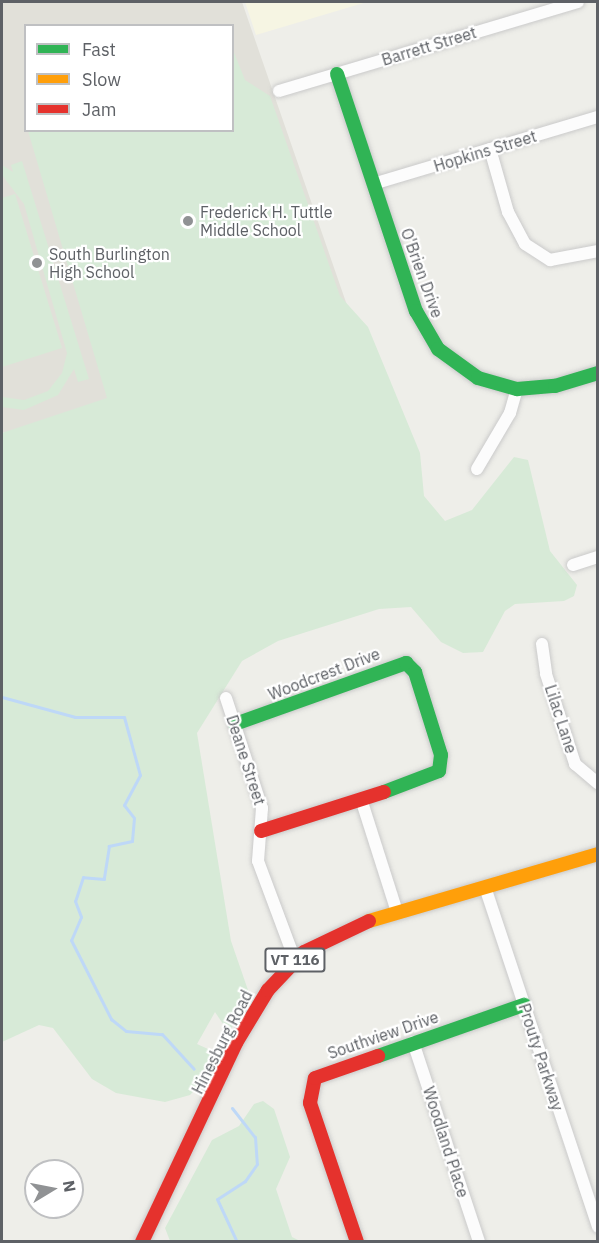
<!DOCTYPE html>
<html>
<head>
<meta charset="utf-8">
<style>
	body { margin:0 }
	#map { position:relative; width:599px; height:1243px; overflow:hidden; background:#eeeee9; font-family:"IBM Plex Sans",sans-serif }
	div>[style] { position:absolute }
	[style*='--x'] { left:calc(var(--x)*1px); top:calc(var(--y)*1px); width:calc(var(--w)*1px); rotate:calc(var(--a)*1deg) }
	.commercial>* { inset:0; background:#f6f5e3 }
	.education>* { inset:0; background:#e1e0d9 }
	.green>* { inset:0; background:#d7ead7 }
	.stream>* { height:3px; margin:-1.5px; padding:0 1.5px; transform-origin:1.5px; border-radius:1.5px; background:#bed8f7 }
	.roads { filter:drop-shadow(0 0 2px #cacaca) drop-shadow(0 0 2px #cacaca) }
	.street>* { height:12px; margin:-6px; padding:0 6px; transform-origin:6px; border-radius:6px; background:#fcfcfc }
	.fast>* { height:14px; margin:-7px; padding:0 7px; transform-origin:7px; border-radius:7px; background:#30b455 }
	.slow>* { height:14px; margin:-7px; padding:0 7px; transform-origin:7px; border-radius:7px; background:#ff9f0a }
	.jam>* { height:14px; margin:-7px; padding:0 7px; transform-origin:7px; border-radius:7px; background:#e5322d }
	.dots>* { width:16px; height:16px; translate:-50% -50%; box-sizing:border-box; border:3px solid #fff; border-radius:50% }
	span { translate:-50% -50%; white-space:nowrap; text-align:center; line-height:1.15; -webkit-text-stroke:4.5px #fff; paint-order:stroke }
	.shield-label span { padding:2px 4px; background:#fff; border:2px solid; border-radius:4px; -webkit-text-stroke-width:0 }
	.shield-label { font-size:15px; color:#5e6166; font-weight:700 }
	.street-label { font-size:16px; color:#5e6166 }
	.poi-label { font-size:16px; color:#5e6166 }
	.left { translate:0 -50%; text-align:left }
	.frame { position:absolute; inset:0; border:3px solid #5e6166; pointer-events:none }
	.legend { position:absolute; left:24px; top:24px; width:210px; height:108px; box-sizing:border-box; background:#fff; border:2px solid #bfc0c2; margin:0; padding:8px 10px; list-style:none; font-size:18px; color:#5e6166 }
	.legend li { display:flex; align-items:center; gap:12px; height:30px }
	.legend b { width:30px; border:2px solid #bfc0c2 }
	.north { position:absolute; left:24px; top:1159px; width:60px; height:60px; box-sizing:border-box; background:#fff; border:2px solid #bfc0c2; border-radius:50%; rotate:80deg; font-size:16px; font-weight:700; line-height:24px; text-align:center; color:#5e6166 }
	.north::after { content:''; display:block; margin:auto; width:21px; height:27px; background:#909294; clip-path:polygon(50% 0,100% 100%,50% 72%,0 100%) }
</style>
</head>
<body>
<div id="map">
	<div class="commercial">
		<div style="clip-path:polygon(245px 2px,367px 2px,256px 35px)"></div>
	</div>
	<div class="education">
		<div style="clip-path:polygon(evenodd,2px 2px,242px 2px,349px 311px,39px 425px,2px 433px,2px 2px,26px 26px,232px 26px,232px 130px,26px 130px,26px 26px)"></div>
	</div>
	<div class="green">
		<div style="clip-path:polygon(233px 50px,245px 80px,270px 96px,340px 296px,368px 327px,420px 453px,424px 496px,445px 521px,472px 510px,514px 457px,528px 460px,550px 551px,577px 585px,574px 596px,564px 601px,515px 604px,505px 611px,483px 652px,463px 653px,441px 642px,411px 607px,379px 609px,278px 641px,242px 661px,197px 733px,231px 941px,249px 993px,229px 1033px,215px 1012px,197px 1044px,219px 1054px,209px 1075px,190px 1095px,165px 1102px,116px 1093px,92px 1079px,53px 1028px,39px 1025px,2px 1042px,2px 433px,107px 398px,28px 131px,232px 130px)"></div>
		<div style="clip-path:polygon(22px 161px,89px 379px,78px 382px,74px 369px,58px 395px,24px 410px,2px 407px,2px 397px,24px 400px,48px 391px,62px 373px,67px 353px,24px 204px,2px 175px,2px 165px,13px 172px,11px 165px)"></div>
		<div style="clip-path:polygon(15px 194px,62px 348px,2px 367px,2px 198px)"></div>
		<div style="clip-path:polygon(263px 1101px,274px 1109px,290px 1157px,276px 1189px,292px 1237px,300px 1241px,170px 1241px,165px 1228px,212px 1140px,239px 1126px,254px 1104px)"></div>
	</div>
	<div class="stream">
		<div style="--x:2;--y:697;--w:76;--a:15.3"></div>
		<div style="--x:75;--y:717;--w:49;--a:0"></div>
		<div style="--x:124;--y:717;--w:60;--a:74.6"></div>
		<div style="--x:140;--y:775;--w:34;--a:118"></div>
		<div style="--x:124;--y:805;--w:16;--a:52"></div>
		<div style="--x:134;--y:818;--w:23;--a:95"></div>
		<div style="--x:132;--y:841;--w:24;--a:168"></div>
		<div style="--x:109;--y:846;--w:33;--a:99"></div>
		<div style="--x:104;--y:879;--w:21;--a:-175"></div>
		<div style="--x:83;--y:877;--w:25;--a:108"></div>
		<div style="--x:75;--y:901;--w:17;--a:69"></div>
		<div style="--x:81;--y:917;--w:25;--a:113"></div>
		<div style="--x:71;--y:940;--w:89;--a:63.1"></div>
		<div style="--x:111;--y:1019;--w:19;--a:39"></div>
		<div style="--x:126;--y:1031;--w:36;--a:5"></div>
		<div style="--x:162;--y:1034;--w:47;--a:47.6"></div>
		<div style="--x:232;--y:1108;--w:37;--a:52"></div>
		<div style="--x:255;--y:1137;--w:27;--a:86"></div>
		<div style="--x:257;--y:1164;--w:21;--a:125"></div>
		<div style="--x:245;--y:1181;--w:33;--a:147"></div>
		<div style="--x:217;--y:1199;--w:47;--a:65.1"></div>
	</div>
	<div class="roads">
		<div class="street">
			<div style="--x:279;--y:91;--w:312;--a:-16.6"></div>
			<div style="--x:490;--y:149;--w:66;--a:74.1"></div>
			<div style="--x:508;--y:212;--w:36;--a:62"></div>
			<div style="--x:525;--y:244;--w:30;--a:33"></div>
			<div style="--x:550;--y:260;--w:49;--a:-10.6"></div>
			<div style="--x:373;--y:184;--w:235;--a:-16.6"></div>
			<div style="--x:477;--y:469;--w:65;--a:-59.5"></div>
			<div style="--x:510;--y:413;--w:25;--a:-74"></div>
			<div style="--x:573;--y:565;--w:26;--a:-18"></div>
			<div style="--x:542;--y:644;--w:30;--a:82"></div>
			<div style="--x:546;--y:674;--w:95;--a:72.1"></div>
			<div style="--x:575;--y:764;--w:30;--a:40"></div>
			<div style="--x:226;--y:698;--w:116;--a:71.9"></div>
			<div style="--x:262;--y:808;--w:53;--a:94.3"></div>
			<div style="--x:258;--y:861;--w:106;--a:69.5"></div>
			<div style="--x:361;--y:799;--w:119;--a:72.3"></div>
			<div style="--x:485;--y:887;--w:358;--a:71.6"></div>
			<div style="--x:413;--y:1042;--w:211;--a:71.7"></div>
		</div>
		<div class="fast">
			<div style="--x:337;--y:74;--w:250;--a:71.6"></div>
			<div style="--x:416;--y:311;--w:44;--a:59.9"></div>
			<div style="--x:438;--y:349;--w:49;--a:35.9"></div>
			<div style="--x:478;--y:378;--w:41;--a:15.8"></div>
			<div style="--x:517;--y:389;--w:38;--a:-5"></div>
			<div style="--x:555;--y:386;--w:45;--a:-16.8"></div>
			<div style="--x:235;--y:724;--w:182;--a:-19.6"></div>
			<div style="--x:406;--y:663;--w:13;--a:45"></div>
			<div style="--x:415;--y:672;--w:87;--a:72.6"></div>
			<div style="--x:441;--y:755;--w:16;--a:97"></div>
			<div style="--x:439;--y:771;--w:59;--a:159.1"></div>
			<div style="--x:378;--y:1056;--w:155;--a:-19.3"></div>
		</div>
		<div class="slow">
			<div style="--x:369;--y:921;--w:239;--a:-16.3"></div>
		</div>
		<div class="jam">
			<div style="--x:261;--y:831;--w:129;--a:-17.6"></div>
			<div style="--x:142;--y:1242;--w:220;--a:-64.7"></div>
			<div style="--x:236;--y:1043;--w:62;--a:-58.9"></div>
			<div style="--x:268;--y:990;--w:52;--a:-46.5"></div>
			<div style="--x:304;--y:952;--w:72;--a:-25.5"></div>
			<div style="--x:357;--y:1242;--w:147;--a:-108.7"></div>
			<div style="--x:310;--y:1103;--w:25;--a:-79"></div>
			<div style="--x:315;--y:1078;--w:67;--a:-19.2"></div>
		</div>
	</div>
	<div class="dots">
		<div style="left:188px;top:221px;background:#909294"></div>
		<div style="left:37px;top:263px;background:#909294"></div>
	</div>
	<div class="shield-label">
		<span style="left:295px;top:960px">VT 116</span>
	</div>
	<div class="street-label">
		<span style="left:429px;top:46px;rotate:-17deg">Barrett Street</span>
		<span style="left:485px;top:151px;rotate:-17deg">Hopkins Street</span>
		<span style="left:422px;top:273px;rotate:70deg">O'Brien Drive</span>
		<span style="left:324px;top:674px;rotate:-21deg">Woodcrest Drive</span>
		<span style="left:561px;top:719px;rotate:72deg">Lilac Lane</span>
		<span style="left:246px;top:760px;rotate:72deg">Deane Street</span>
		<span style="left:383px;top:1035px;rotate:-19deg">Southview Drive</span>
		<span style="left:222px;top:1042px;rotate:-63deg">Hinesburg Road</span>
		<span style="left:541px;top:1057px;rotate:72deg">Prouty Parkway</span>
		<span style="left:446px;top:1142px;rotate:72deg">Woodland Place</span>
	</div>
	<div class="poi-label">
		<span class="left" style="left:200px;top:221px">Frederick H. Tuttle<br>Middle School</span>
		<span class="left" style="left:49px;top:263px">South Burlington<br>High School</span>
	</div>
	<div class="frame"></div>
	<ul class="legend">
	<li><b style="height:8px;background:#30b455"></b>Fast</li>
	<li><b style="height:8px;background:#ff9f0a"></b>Slow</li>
	<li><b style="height:8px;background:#e5322d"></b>Jam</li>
	</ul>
	<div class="north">N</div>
</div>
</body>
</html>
